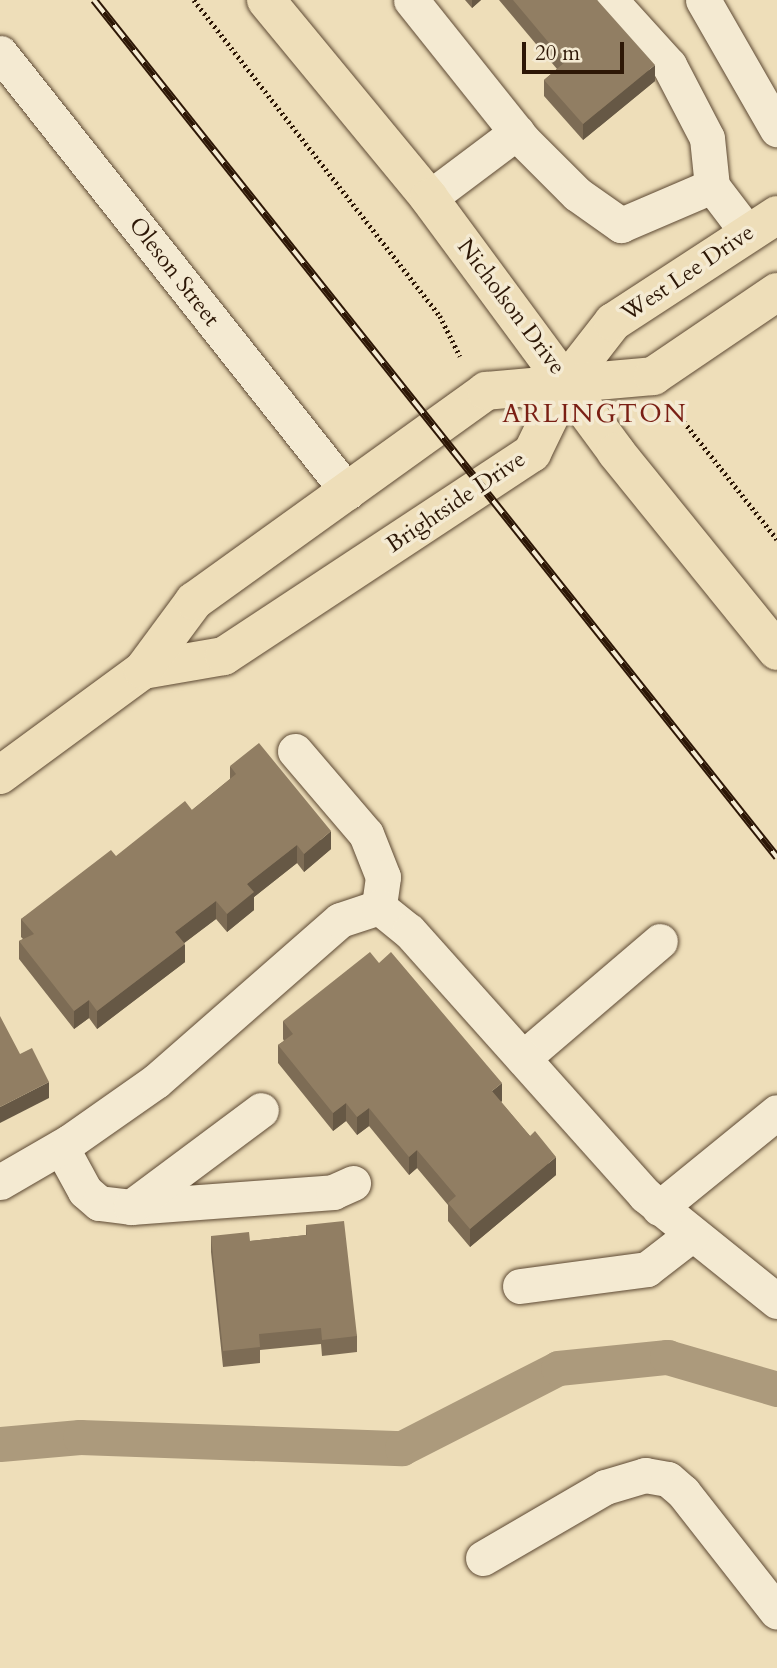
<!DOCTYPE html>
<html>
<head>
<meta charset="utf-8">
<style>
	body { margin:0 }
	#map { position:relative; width:777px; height:1668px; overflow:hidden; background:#eedeb9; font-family:Cardo,serif }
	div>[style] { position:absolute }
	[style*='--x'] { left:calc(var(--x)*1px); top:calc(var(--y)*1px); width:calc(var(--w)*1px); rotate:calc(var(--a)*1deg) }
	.canal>* { height:35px; margin:-17.5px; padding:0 17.5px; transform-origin:17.5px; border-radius:17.5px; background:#ac9a7c }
	.path>* { height:4.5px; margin-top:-2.25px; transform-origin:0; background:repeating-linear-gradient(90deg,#2d1706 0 2px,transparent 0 5.5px) }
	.roads { filter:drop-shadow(0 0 2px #5d4933) drop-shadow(0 0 2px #5d4933) }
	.minor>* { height:35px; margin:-17.5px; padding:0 17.5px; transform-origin:17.5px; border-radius:17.5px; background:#f4ead2 }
	.major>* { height:38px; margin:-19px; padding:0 19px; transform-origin:19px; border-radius:19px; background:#eedeb9 }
	.rail>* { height:8px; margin-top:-4px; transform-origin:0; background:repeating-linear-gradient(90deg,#f4ead2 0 16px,#2d1706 0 32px); box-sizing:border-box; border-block:2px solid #2d1706 }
	.wall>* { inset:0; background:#7d6c55 }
	.shaded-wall>* { inset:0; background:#665845 }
	.building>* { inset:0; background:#917e63 }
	span { translate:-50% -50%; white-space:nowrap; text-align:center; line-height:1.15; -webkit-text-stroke:7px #f4ead2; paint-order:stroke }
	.street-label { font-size:23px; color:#2d1706 }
	.quarter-label { font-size:26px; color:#7a1f14; letter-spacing:2px }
	.scale { position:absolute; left:522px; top:42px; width:102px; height:32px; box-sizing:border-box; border:4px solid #2d1706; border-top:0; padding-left:9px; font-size:21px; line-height:24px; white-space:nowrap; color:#2d1706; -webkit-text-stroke:5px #f4ead2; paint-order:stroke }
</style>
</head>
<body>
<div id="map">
	<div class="canal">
		<div style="--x:0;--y:1444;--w:80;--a:-5"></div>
		<div style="--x:80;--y:1437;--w:322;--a:2"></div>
		<div style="--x:402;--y:1448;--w:175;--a:-27.1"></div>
		<div style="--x:558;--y:1368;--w:110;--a:-5.8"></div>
		<div style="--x:667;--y:1357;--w:115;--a:16.2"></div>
	</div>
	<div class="path">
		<div style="--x:194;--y:0;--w:400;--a:52.1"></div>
		<div style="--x:440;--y:316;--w:45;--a:63.4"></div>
		<div style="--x:677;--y:413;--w:161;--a:51.6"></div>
	</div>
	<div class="roads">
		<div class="minor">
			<div style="--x:411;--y:0;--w:178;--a:51.4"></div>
			<div style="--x:522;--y:139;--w:78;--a:45"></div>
			<div style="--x:577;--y:194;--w:54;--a:35.2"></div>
			<div style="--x:621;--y:225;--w:99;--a:-23.2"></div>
			<div style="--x:712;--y:186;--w:58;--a:52.7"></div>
			<div style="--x:610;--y:0;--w:88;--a:47.8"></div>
			<div style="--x:669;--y:65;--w:82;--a:62.5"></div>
			<div style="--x:707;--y:138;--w:48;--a:84.1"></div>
			<div style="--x:703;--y:0;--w:149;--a:60.2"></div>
			<div style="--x:0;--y:53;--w:560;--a:51.6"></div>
			<div style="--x:429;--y:198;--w:110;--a:-36.9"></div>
			<div style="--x:295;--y:751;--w:109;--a:49.5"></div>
			<div style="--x:366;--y:834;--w:46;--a:68.4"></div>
			<div style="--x:383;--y:877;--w:30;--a:98"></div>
			<div style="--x:523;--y:1058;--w:180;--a:-40.5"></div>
			<div style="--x:61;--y:1147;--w:50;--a:61.4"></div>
			<div style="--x:85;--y:1191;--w:18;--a:41"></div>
			<div style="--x:99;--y:1203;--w:32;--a:7"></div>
			<div style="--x:131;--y:1207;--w:203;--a:-4.2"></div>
			<div style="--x:333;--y:1192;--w:22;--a:-24"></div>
			<div style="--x:0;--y:1182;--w:80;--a:-30.1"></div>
			<div style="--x:69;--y:1142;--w:106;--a:-35"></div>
			<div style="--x:156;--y:1081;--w:244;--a:-41.2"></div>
			<div style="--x:340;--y:920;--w:41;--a:-18.4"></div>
			<div style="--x:379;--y:907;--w:38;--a:39"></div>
			<div style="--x:409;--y:931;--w:354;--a:48.2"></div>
			<div style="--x:645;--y:1195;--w:169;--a:38.8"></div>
			<div style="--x:131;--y:1207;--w:162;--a:-36.7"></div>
			<div style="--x:659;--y:1208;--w:152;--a:-39.1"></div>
			<div style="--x:520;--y:1286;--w:128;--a:-7.6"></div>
			<div style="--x:647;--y:1269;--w:56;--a:-37.7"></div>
			<div style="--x:483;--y:1558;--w:141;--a:-30.2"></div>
			<div style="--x:605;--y:1487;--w:42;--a:-16.7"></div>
			<div style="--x:645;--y:1475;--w:23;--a:10"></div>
			<div style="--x:668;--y:1479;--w:20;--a:41"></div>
			<div style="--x:683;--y:1492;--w:152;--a:51.9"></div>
		</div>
		<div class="major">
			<div style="--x:266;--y:0;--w:256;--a:50.5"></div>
			<div style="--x:429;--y:198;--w:315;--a:53.6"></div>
			<div style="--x:616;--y:452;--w:256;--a:51"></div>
			<div style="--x:143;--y:670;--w:82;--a:-9.8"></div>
			<div style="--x:224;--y:656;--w:369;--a:-33.4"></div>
			<div style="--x:532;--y:453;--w:80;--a:-64.1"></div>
			<div style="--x:567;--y:381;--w:75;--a:-52.1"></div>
			<div style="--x:613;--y:322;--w:196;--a:-33.1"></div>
			<div style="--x:0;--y:775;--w:177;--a:-36.3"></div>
			<div style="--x:143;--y:670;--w:86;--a:-53.5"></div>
			<div style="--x:194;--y:601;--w:360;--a:-35.7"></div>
			<div style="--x:486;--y:391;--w:168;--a:-5.1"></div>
			<div style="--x:653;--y:376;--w:150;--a:-34.1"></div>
		</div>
	</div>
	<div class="rail">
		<div style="--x:94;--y:0;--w:1096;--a:51.45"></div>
	</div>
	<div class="wall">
		<div style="clip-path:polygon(465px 0,481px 0,472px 8px)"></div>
		<div style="clip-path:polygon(499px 0,597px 0,655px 81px,583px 140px,544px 96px,544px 80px,557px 69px)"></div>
		<div style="clip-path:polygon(230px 766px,331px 849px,304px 872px,297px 863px,254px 897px,254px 910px,227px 932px,216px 919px,184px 943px,185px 962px,97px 1029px,89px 1018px,74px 1029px,19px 959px,19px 941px,23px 939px,21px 937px,21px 919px,192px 810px,230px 779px)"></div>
		<div style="clip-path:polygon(283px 1021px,502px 1101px,501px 1102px,530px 1136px,556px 1175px,470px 1247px,448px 1221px,448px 1205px,417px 1168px,409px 1175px,369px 1126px,357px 1135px,346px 1121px,333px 1131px,278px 1063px,278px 1045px,284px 1041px,283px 1039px)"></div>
		<div style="clip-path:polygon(306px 1225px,357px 1336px,357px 1352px,322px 1356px,321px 1344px,260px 1350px,260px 1363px,223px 1367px,211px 1252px,211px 1236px,250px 1241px,306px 1235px)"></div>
	</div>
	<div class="shaded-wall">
		<div style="clip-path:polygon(472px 0,481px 0,472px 8px)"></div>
		<div style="clip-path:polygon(655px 65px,655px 81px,583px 140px,583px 124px)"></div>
		<div style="clip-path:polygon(331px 831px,331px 849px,304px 872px,304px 854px)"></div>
		<div style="clip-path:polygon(297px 845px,297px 863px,254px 897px,254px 910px,227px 932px,227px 914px,247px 884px)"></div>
		<div style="clip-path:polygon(216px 901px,216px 919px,175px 950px,175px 932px)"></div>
		<div style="clip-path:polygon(185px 944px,185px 962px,97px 1029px,97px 1011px)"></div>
		<div style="clip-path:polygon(89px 1000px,89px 1018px,74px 1029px,74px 1011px)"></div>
		<div style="clip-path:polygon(49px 1082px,49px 1098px,0 1123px,0 1107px)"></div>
		<div style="clip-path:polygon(502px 1083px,502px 1101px,492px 1109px,492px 1091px)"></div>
		<div style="clip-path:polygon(346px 1103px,346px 1121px,333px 1131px,333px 1113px)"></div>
		<div style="clip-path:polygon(369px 1108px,369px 1126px,357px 1135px,357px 1117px)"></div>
		<div style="clip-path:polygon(417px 1150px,417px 1168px,409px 1175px,409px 1157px)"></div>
		<div style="clip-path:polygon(556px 1157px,556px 1175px,470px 1247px,470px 1229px)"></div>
	</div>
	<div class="building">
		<div style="clip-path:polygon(513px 0,597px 0,655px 65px,583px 124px,544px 80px,565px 62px)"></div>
		<div style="clip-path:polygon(259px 743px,331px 831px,304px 854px,297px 845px,247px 884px,254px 892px,227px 914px,216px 901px,175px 932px,185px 944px,97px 1011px,89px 1000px,74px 1011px,19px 941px,34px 934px,21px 919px,111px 850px,116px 856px,185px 801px,192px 810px,236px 774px,230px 766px)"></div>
		<div style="clip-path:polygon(370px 952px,379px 963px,391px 952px,502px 1083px,492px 1091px,530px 1136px,535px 1131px,556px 1157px,470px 1229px,448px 1203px,456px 1196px,417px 1150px,409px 1157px,369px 1108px,357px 1117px,346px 1103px,333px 1113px,278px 1045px,293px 1034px,283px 1021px)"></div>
		<div style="clip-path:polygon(0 1016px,20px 1054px,32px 1048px,49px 1082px,0 1107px)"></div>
		<div style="clip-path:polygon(344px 1221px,357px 1336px,322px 1340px,321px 1328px,259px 1334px,260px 1347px,223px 1351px,211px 1236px,249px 1232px,250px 1241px,307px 1235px,306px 1225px)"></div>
	</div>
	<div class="street-label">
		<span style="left:174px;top:272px;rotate:52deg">Oleson Street</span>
		<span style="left:688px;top:273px;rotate:-34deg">West Lee Drive</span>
		<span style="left:511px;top:307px;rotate:53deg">Nicholson Drive</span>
		<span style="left:456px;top:502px;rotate:-34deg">Brightside Drive</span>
	</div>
	<div class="quarter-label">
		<span style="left:595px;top:414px">ARLINGTON</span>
	</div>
	<div class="scale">20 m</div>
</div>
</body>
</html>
